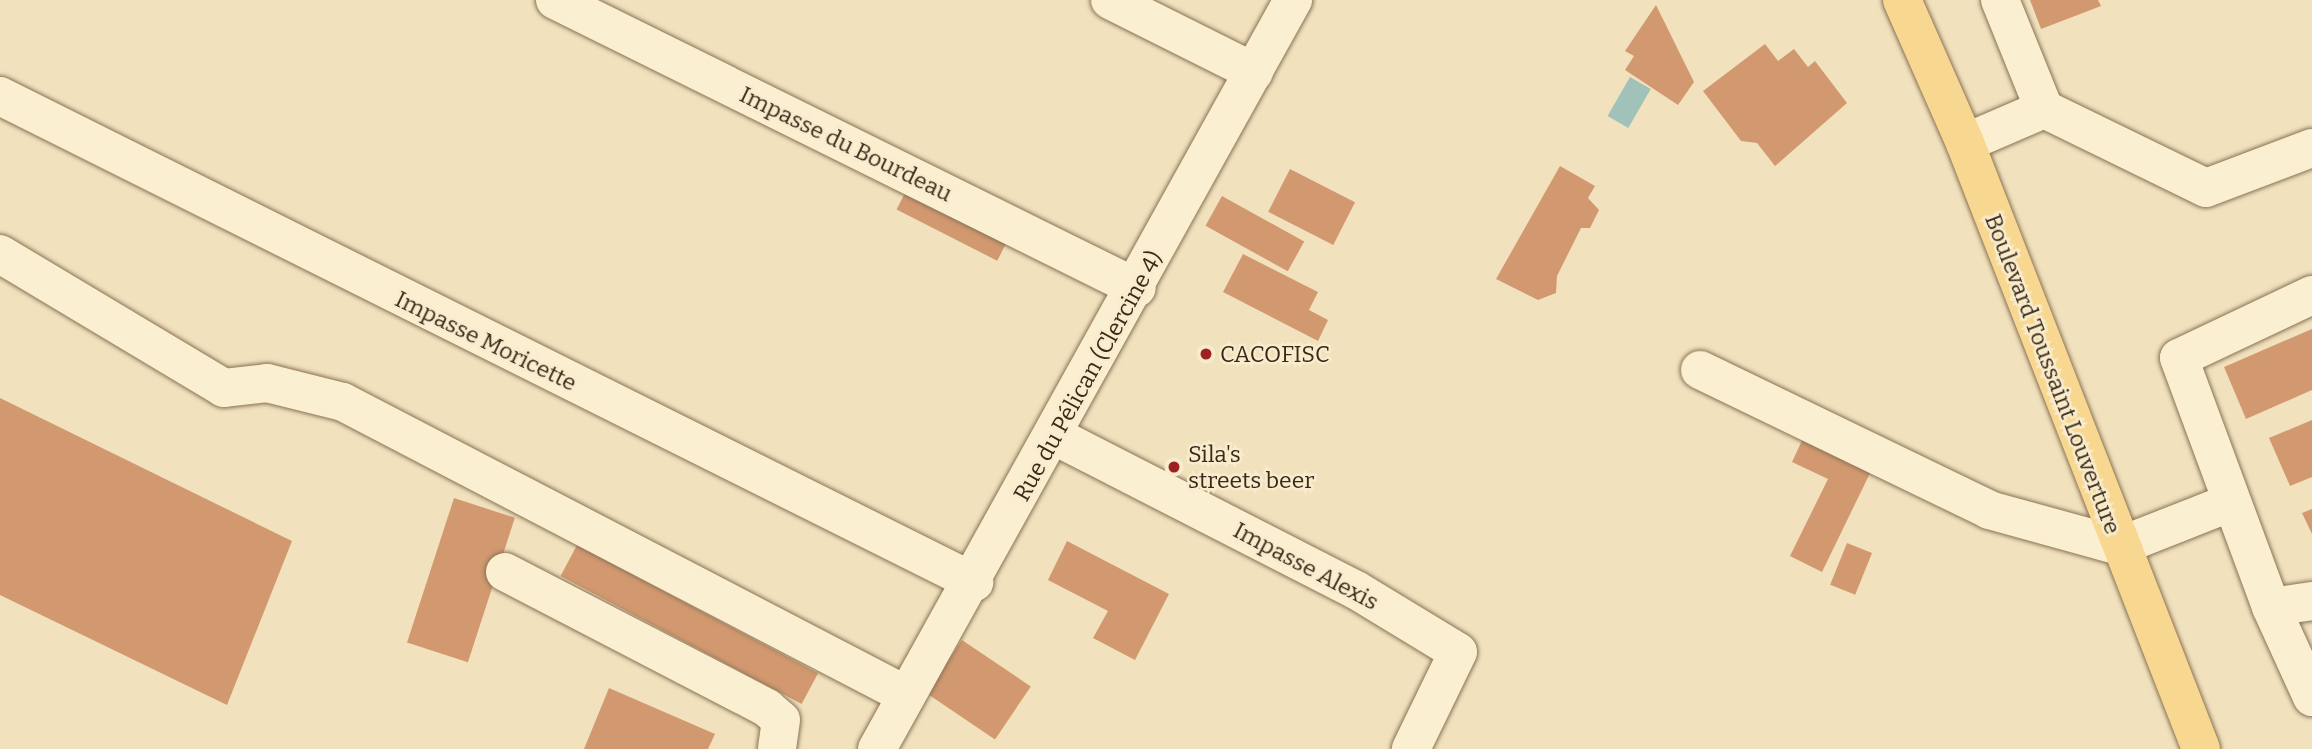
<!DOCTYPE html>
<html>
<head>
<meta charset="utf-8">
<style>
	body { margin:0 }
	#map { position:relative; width:2312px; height:749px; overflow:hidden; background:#f1e2bd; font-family:Bitter,serif }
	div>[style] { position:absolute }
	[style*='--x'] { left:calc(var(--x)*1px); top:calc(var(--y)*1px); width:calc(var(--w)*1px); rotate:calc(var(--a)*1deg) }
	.water>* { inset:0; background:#a1c2b8; transform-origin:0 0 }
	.building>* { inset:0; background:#d29970; transform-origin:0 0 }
	.roads { filter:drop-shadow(0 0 2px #8a7255) drop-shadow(0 0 2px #8a7255) }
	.minor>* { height:38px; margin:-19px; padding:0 19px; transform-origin:19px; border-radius:19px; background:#fbefd1 }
	.major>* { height:38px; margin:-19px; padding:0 19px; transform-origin:19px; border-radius:19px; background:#f8d891 }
	.dots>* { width:19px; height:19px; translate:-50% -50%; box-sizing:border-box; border:4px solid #f8eccd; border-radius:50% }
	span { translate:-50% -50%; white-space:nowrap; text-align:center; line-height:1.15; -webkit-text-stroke:5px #f8eccd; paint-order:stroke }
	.street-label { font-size:23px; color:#38291b }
	.poi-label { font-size:23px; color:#38291b }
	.left { translate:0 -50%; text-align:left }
</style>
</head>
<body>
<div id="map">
	<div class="water">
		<div style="left:1630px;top:77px;width:24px;height:45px;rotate:30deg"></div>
	</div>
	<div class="building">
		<div style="clip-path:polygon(2030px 0,2098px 0,2101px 6px,2041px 29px)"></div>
		<div style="clip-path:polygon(1656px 5px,1694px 82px,1678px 105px,1625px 70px,1634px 56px,1625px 51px)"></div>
		<div style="clip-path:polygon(1765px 44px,1778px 61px,1794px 49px,1808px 67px,1815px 61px,1847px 103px,1775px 166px,1757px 143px,1741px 141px,1703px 91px)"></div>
		<div style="clip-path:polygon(1560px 166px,1595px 186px,1588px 198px,1599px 210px,1590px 228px,1581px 228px,1557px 276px,1556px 293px,1538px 300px,1496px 279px)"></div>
		<div style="left:1290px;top:169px;width:73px;height:48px;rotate:27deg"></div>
		<div style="left:907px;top:189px;width:113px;height:23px;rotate:27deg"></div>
		<div style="left:1222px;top:196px;width:94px;height:34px;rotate:29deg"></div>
		<div style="clip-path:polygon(1243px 254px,1318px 292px,1309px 310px,1328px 320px,1318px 341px,1223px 292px)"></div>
		<div style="clip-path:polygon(2312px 329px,2312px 390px,2246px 419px,2224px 367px)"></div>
		<div style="clip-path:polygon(0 398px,292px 541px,227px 705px,0 595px)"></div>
		<div style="clip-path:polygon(2312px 420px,2312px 477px,2290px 486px,2269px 438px)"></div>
		<div style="clip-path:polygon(1806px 432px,1874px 465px,1822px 572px,1790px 556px,1828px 479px,1792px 462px)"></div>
		<div style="left:454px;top:498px;width:64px;height:152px;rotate:18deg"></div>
		<div style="clip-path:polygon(2312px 509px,2312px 534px,2302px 513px)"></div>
		<div style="clip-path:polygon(1067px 541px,1169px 594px,1135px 660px,1093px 638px,1108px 611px,1048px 580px)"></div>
		<div style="left:1847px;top:543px;width:27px;height:45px;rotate:22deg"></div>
		<div style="left:577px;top:545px;width:273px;height:35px;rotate:28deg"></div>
		<div style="left:962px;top:640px;width:83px;height:64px;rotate:34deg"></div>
		<div style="clip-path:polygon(609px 688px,715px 734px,708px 749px,584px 749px)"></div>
	</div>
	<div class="roads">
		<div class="minor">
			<div style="--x:555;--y:0;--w:649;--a:26.33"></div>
			<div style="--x:1110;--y:0;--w:161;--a:26.6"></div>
			<div style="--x:2000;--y:0;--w:118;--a:68"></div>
			<div style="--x:0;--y:96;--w:1089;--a:26.52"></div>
			<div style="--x:1965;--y:143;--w:86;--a:-23.3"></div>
			<div style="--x:2044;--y:109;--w:180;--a:26"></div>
			<div style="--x:2206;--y:188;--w:113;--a:-20.7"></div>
			<div style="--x:0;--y:254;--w:261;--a:30.9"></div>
			<div style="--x:224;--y:388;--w:43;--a:-6.6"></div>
			<div style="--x:267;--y:383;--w:78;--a:14"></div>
			<div style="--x:343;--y:402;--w:635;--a:27.49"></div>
			<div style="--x:2312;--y:295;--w:147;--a:154.7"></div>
			<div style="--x:2179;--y:358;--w:265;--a:69.7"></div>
			<div style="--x:2271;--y:607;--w:41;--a:-8.3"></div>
			<div style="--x:1700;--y:370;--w:321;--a:25.8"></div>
			<div style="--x:1989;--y:510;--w:136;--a:15.4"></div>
			<div style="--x:2120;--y:546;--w:117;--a:-21.5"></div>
			<div style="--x:1055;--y:436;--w:338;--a:27.1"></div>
			<div style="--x:1356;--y:590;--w:119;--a:31.3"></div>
			<div style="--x:1458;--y:652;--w:108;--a:115.9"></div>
			<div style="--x:505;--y:572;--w:295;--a:27.4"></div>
			<div style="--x:767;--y:708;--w:18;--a:41"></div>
			<div style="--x:781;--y:720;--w:29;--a:98"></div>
			<div style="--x:2271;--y:607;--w:99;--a:65.5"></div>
			<div style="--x:877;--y:749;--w:857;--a:-60.95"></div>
		</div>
		<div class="major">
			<div style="--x:1902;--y:0;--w:156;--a:66.2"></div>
			<div style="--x:1965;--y:143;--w:650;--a:68.72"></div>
		</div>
	</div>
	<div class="dots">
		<div style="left:1206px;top:354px;background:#9e2121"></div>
		<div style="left:1174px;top:467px;background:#9e2121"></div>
	</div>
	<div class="street-label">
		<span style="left:846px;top:144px;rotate:26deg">Impasse du Bourdeau</span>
		<span style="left:486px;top:341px;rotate:26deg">Impasse Moricette</span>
		<span style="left:2053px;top:374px;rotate:69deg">Boulevard Toussaint Louverture</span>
		<span style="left:1088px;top:376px;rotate:-61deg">Rue du Pélican (Clercine 4)</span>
		<span style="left:1306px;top:566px;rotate:28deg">Impasse Alexis</span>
	</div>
	<div class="poi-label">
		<span class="left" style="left:1220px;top:354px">CACOFISC</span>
		<span class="left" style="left:1188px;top:467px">Sila's<br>streets beer</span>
	</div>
</div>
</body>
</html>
